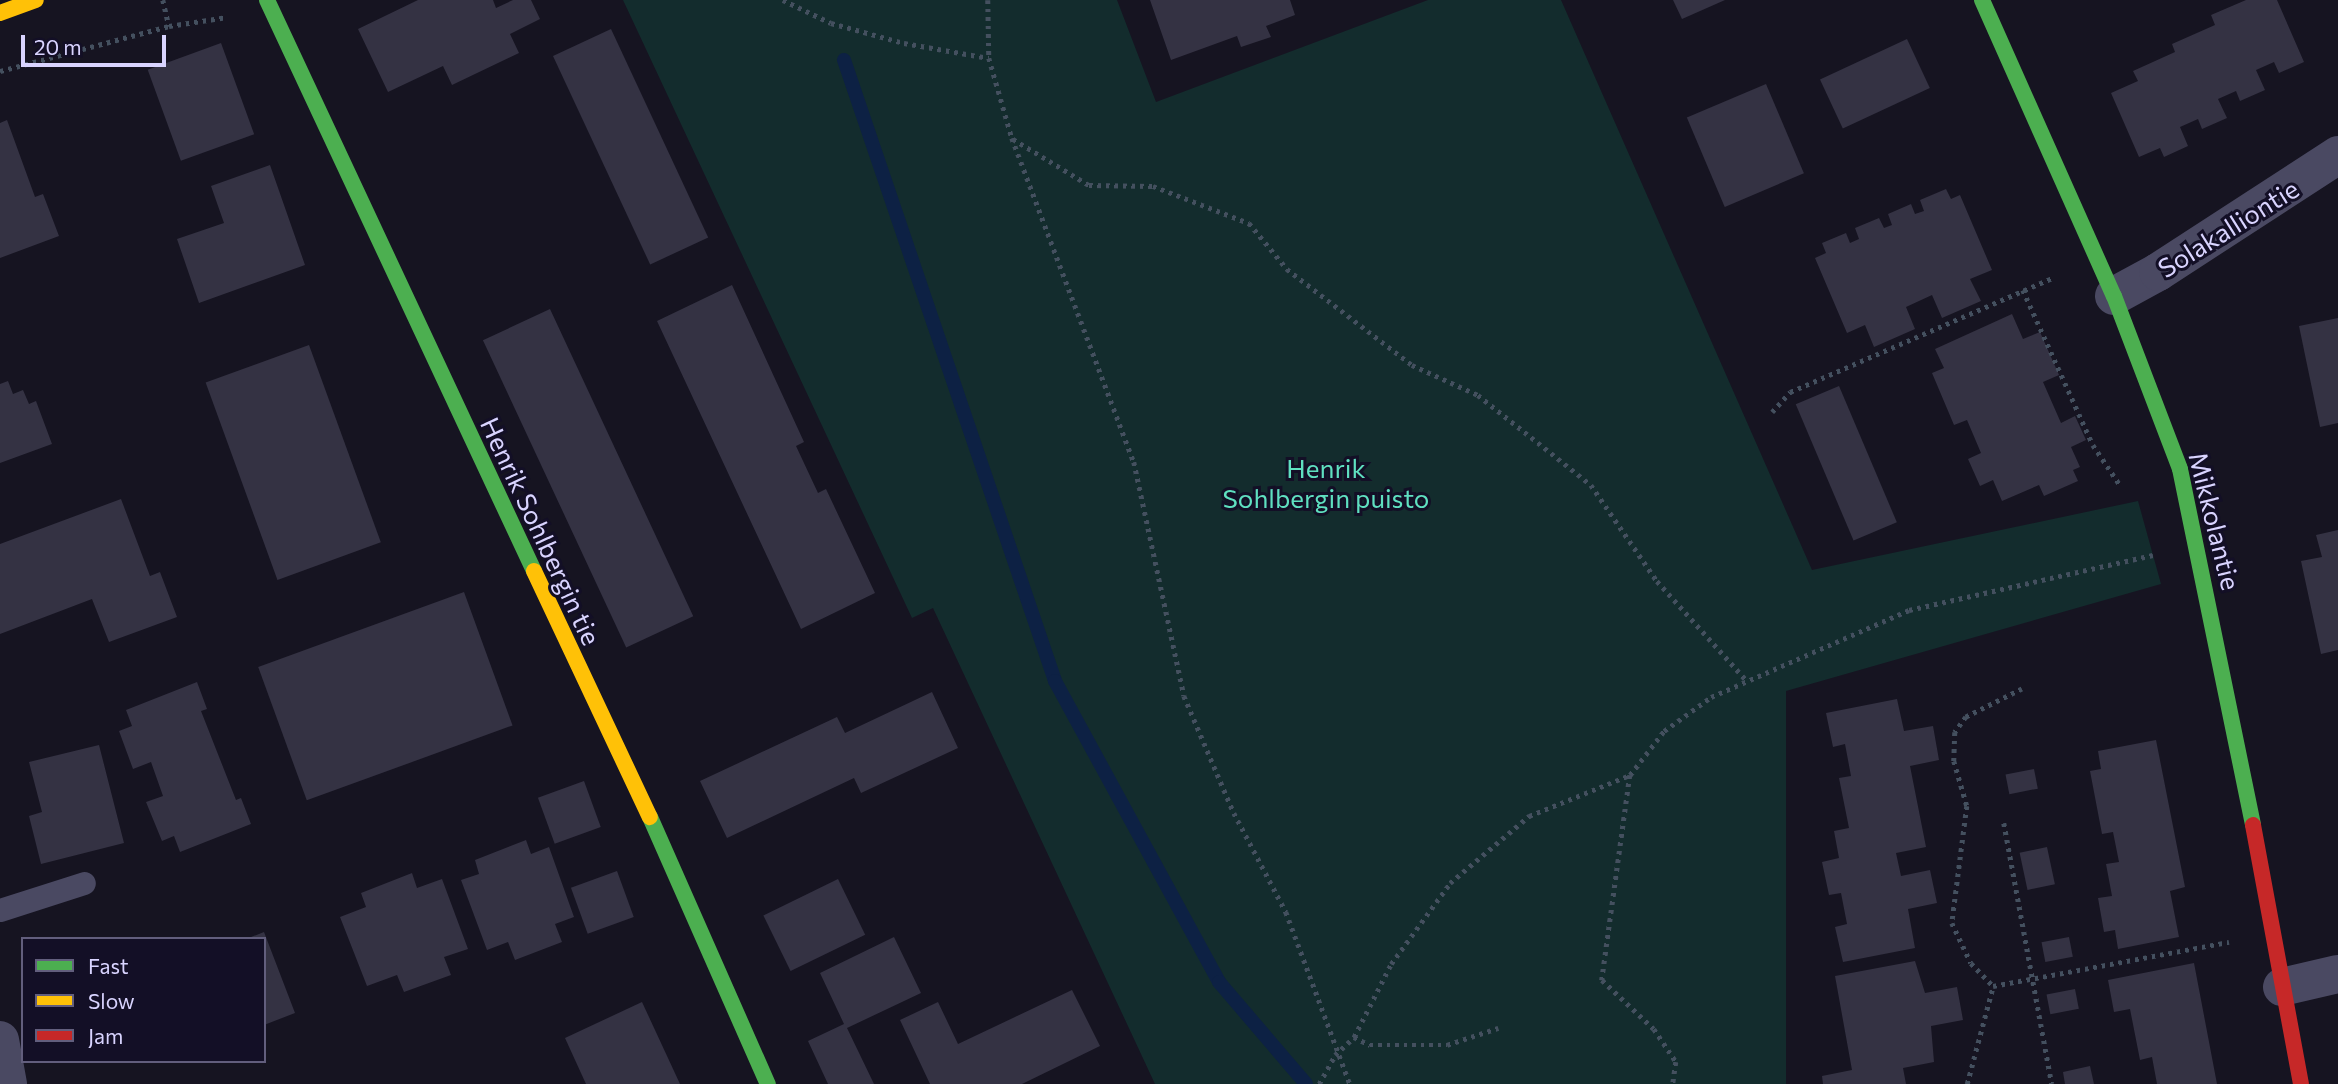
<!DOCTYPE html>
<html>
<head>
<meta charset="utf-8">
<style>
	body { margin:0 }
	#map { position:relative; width:2338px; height:1084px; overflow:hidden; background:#161421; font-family:Commissioner,sans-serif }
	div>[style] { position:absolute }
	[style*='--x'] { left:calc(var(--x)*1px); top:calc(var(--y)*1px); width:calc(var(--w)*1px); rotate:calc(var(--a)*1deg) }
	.green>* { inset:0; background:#132c2d }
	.stream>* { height:14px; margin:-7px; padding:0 7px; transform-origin:7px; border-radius:7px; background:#0d2144 }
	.building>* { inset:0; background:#343243; transform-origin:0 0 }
	.path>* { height:4.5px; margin-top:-2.25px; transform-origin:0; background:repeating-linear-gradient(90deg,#44505f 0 3.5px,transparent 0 8.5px) }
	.lane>* { height:23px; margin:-11.5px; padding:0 11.5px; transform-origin:11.5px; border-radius:11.5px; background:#4a4962 }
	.street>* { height:38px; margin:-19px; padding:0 19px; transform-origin:19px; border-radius:19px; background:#4a4962 }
	.fast>* { height:16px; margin:-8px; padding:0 8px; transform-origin:8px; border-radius:8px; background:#4caf50 }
	.slow>* { height:16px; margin:-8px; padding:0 8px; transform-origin:8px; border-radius:8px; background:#ffc107 }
	.jam>* { height:16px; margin:-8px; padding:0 8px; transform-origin:8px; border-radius:8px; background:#c62828 }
	span { translate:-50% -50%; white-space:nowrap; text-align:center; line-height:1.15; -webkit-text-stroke:6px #130f26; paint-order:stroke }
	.street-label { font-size:26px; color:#d9d4ff }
	.park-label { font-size:26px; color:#5fe0c0 }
	.legend { position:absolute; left:21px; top:937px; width:245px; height:126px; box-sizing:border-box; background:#130f26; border:2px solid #625e7d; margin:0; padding:9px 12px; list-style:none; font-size:21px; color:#d9d4ff }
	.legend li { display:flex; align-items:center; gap:14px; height:35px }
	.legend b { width:35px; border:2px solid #625e7d }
	.scale { position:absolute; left:21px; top:35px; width:145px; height:32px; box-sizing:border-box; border:4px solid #d9d4ff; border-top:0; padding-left:9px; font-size:21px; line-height:24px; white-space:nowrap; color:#d9d4ff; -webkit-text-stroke:5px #130f26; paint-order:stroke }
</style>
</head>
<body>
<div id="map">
	<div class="green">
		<div style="clip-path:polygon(623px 0,1117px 0,1156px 102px,1428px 0,1561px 0,1812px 570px,2138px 501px,2161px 584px,1786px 691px,1786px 1084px,1155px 1084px,933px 608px,912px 618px)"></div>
	</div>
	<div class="stream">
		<div style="--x:844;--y:60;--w:656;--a:71.23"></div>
		<div style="--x:1055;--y:681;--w:343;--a:61.4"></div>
		<div style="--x:1219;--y:982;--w:134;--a:49.5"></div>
	</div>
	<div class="building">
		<div style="clip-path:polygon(418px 0,493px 0,496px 8px,513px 0,531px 0,540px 19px,510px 34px,519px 53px,452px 85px,443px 66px,388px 92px,358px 29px)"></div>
		<div style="clip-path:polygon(1150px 0,1290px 0,1295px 15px,1266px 26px,1271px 37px,1241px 47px,1237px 36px,1171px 60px)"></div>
		<div style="clip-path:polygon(1673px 0,1725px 0,1682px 19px)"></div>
		<div style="clip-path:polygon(2246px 0,2277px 0,2304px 62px,2279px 73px,2274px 62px,2256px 70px,2265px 90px,2240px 101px,2236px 91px,2218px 99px,2227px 118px,2202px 129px,2198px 119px,2180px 127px,2188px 146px,2164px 157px,2160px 148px,2139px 157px,2111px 93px,2138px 81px,2133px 71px,2175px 52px,2172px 44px,2215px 25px,2211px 15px)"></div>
		<div style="left:611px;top:29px;width:230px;height:64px;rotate:65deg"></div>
		<div style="left:1907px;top:39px;width:54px;height:96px;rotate:65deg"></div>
		<div style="left:221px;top:43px;width:97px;height:78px;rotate:70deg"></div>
		<div style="left:1766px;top:84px;width:97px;height:86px;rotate:67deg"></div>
		<div style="clip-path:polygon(7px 120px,35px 197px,43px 194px,59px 236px,0 258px,0 123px)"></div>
		<div style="clip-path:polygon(270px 165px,305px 265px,199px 303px,177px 239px,224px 223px,211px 186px)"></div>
		<div style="clip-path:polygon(1946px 189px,1951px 199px,1960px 195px,1992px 270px,1970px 279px,1981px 301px,1942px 318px,1932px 295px,1906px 307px,1915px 329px,1874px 347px,1865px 325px,1847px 333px,1815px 258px,1826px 253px,1822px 243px,1846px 233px,1850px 243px,1859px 239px,1855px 228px,1879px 218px,1884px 228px,1892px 225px,1888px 214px,1911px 204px,1915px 214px,1924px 211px,1920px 200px)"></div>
		<div style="clip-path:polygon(732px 285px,804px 442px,796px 446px,818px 493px,826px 489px,875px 593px,801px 629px,657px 321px)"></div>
		<div style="left:550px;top:309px;width:339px;height:74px;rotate:65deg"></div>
		<div style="clip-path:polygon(2012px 314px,2023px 339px,2040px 332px,2059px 375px,2043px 382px,2061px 423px,2075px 416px,2086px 440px,2071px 447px,2080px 467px,2073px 470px,2078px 481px,2044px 496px,2039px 485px,2002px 501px,1993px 480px,1980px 486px,1968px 459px,1981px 453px,1967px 420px,1954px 425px,1932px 373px,1944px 368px,1935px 349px)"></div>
		<div style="clip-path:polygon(2338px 318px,2338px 423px,2320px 427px,2299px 326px)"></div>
		<div style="left:309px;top:345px;width:210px;height:110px;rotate:70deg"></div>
		<div style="clip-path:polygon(8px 381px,13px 394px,23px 390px,29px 404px,36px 401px,52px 444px,0 463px,0 384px)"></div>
		<div style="left:1839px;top:386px;width:148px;height:47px;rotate:67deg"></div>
		<div style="clip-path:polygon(121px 499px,150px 576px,160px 572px,177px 617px,109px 642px,92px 599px,0 634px,0 544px)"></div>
		<div style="clip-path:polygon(2338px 530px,2338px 650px,2321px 654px,2301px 561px,2322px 557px,2316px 535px)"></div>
		<div style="left:464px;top:592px;width:142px;height:219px;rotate:70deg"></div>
		<div style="clip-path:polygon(197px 682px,207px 709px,201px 711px,236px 800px,241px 798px,251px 824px,180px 852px,174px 836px,162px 841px,146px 802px,163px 796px,151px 762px,133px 769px,119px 731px,132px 726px,126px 710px)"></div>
		<div style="clip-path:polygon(932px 692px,958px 748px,861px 793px,854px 778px,727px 838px,700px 781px,837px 717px,845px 733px)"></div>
		<div style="clip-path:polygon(1897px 699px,1904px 731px,1933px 726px,1939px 760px,1910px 766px,1926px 847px,1896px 853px,1901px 876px,1930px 870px,1937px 903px,1908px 909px,1915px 948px,1843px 962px,1835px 927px,1847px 924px,1841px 893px,1829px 895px,1822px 862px,1839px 858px,1834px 831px,1849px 828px,1839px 778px,1851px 776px,1845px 744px,1833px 747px,1826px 713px)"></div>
		<div style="clip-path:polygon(2156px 740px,2185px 887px,2170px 891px,2179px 937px,2118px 949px,2115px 930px,2104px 932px,2098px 898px,2112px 896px,2106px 864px,2119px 862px,2113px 832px,2102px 834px,2090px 771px,2101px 769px,2098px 751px)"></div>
		<div style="clip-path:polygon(99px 745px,124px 843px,41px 864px,29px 816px,42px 812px,29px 762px)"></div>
		<div style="left:2034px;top:769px;width:20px;height:29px;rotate:79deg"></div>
		<div style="left:584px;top:781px;width:49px;height:49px;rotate:70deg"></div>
		<div style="clip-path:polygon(526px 840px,531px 854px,549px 847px,574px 917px,555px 924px,562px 942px,515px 960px,508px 942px,487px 950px,461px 880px,479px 874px,475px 860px)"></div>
		<div style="left:2047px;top:847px;width:38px;height:28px;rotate:78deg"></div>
		<div style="left:617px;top:871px;width:49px;height:49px;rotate:70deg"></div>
		<div style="clip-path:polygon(412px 873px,417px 888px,442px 879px,468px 949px,444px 957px,451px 975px,404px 992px,397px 975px,367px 986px,340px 917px,366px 907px,361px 893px)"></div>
		<div style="left:838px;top:879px;width:62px;height:83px;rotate:64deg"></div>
		<div style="clip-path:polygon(264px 932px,295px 1013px,264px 1025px,264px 939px,246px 939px)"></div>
		<div style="clip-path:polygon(894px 937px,921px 993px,847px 1028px,874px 1084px,828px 1084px,808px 1041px,844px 1024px,820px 973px)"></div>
		<div style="left:2069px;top:937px;width:20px;height:28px;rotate:79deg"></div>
		<div style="clip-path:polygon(1915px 961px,1925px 993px,1957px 987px,1963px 1020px,1931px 1026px,1934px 1062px,1903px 1068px,1906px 1084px,1823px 1084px,1822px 1076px,1852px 1070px,1835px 976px)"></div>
		<div style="clip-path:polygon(2194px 963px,2217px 1084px,2157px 1084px,2152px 1057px,2140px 1060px,2130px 1009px,2114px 1012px,2108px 980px)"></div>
		<div style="left:2075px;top:989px;width:20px;height:29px;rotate:79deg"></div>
		<div style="clip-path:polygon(1072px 990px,1100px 1046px,1022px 1084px,930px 1084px,900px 1020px,938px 1002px,958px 1044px)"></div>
		<div style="clip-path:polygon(642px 1002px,680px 1084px,586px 1084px,565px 1038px)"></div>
		<div style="clip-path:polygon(2090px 1066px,2094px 1084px,2065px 1084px,2063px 1072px)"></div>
	</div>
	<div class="path">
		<div style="--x:163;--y:0;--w:27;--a:77"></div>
		<div style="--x:783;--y:0;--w:53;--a:25.6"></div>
		<div style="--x:831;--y:23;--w:76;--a:15.3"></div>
		<div style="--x:904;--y:43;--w:86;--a:10"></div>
		<div style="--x:988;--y:0;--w:58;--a:89"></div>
		<div style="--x:989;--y:58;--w:83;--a:74"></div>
		<div style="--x:1012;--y:138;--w:346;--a:69.4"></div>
		<div style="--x:1134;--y:462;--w:239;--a:77.9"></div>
		<div style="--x:1184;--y:696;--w:127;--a:66.9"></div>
		<div style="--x:1234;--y:813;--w:112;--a:62.3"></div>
		<div style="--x:1286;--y:912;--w:184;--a:69.6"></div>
		<div style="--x:0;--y:71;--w:175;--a:-14.9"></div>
		<div style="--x:169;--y:26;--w:59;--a:-8.8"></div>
		<div style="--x:1013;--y:139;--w:89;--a:31.2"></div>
		<div style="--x:1089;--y:185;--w:64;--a:0.9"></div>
		<div style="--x:1153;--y:186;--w:103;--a:21.1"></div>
		<div style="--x:1249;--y:223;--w:60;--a:50.4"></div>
		<div style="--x:1287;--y:269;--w:158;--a:37.5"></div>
		<div style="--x:1412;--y:365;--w:72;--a:24.4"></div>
		<div style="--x:1478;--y:395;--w:144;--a:38.5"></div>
		<div style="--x:1591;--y:485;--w:116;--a:55.5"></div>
		<div style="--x:1657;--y:581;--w:135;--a:48"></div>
		<div style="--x:2023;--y:290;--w:170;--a:65.7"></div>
		<div style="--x:2093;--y:445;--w:48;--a:56"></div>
		<div style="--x:1772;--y:412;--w:27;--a:-48"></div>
		<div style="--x:1790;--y:392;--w:286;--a:-23.5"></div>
		<div style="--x:2022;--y:689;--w:63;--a:153.4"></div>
		<div style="--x:1966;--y:717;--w:19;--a:126"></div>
		<div style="--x:1955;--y:732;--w:29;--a:92"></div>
		<div style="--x:1954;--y:761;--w:47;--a:73.9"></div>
		<div style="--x:1967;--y:806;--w:118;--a:97.3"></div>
		<div style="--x:1952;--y:923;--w:44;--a:64.6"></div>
		<div style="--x:1971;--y:963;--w:32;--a:46"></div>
		<div style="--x:1993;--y:986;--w:240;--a:-10.6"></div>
		<div style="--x:1630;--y:775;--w:207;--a:97.8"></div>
		<div style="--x:1602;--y:980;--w:71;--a:43.3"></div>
		<div style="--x:1654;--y:1029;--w:40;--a:56"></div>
		<div style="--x:1676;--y:1062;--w:22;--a:98"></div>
		<div style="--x:2004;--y:823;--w:265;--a:79.6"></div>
		<div style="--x:1354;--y:1037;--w:18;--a:27"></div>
		<div style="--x:1370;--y:1045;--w:77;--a:0"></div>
		<div style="--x:1447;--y:1045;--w:54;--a:-18.4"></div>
		<div style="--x:1319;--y:1084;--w:33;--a:-61"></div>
		<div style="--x:1335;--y:1055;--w:26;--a:-43"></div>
		<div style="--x:1354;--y:1037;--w:82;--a:-63.1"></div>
		<div style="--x:1391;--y:964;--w:100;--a:-53.9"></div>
		<div style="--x:1450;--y:883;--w:104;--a:-40.3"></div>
		<div style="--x:1529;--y:816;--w:109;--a:-22.1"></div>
		<div style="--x:1630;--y:775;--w:56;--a:-52.3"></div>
		<div style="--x:1664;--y:731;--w:58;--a:-35.9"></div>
		<div style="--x:1711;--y:697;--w:216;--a:-23.7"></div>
		<div style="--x:1909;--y:610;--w:250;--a:-12.7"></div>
		<div style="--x:1967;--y:1084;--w:101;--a:-75.1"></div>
	</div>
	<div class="lane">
		<div style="--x:0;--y:910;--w:88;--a:-17.8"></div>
	</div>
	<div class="street">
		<div style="--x:2114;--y:296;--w:50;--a:-28.6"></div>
		<div style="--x:2158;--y:272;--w:215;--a:-33"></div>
		<div style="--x:2282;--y:987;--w:57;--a:-13.1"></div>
		<div style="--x:0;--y:1040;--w:45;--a:79.7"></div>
	</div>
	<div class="fast">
		<div style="--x:267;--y:0;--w:630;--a:64.94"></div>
		<div style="--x:1982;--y:0;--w:324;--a:66"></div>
		<div style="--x:2114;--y:296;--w:185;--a:69.1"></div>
		<div style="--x:2180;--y:469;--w:363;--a:78.4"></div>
		<div style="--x:650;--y:817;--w:292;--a:66.2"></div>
	</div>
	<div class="slow">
		<div style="--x:0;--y:13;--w:38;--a:-20"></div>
		<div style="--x:534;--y:571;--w:272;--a:64.8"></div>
	</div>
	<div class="jam">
		<div style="--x:2253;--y:825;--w:263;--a:79.5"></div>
	</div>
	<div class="street-label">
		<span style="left:2228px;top:228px;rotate:-32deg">Solakalliontie</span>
		<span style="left:2215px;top:521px;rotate:76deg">Mikkolantie</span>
		<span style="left:541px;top:531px;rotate:65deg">Henrik Sohlbergin tie</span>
	</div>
	<div class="park-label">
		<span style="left:1326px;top:483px">Henrik<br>Sohlbergin puisto</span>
	</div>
	<ul class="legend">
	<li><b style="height:9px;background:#4caf50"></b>Fast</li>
	<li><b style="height:9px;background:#ffc107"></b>Slow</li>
	<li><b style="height:9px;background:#c62828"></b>Jam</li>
	</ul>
	<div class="scale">20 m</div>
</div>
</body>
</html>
